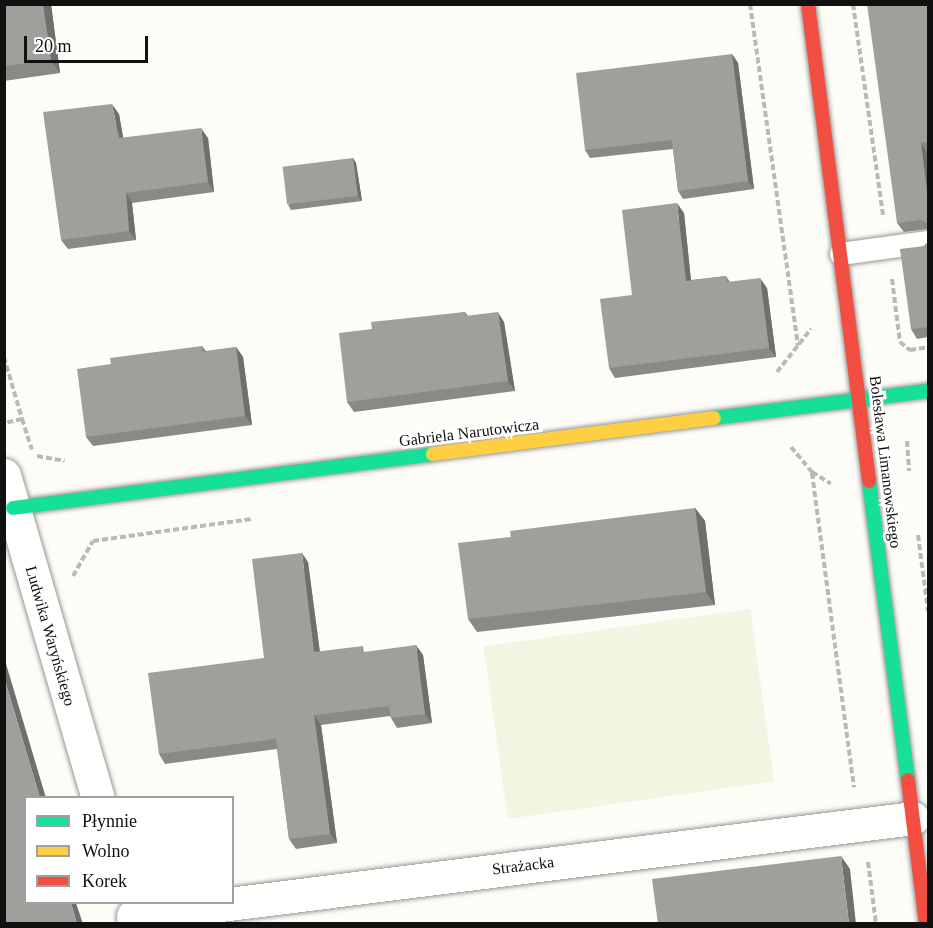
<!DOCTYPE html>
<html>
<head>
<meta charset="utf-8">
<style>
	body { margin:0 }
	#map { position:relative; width:933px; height:928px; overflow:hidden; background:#fdfcf7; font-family:Georgia,serif }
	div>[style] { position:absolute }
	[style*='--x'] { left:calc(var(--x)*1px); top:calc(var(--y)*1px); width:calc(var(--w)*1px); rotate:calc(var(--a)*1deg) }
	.pitch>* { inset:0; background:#f0f6e1; transform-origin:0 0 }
	.path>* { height:4px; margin-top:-2px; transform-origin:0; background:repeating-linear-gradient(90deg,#b9b9b8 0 6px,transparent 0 9px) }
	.roads { filter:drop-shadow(0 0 2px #979795) drop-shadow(0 0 2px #979795) }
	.lane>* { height:22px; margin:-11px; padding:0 11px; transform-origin:11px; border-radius:11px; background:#fffffe }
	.street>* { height:33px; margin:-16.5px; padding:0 16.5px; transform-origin:16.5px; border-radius:16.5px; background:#fffffe }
	.fast>* { height:14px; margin:-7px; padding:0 7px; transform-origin:7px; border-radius:7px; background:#16e098 }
	.slow>* { height:14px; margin:-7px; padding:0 7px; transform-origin:7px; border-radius:7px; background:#ffcf43 }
	.jam>* { height:14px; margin:-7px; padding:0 7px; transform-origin:7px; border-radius:7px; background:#f24e42 }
	.wall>* { inset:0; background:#8a8986 }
	.shaded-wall>* { inset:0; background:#716f6d }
	.building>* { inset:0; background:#a19f9c; transform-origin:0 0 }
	span { translate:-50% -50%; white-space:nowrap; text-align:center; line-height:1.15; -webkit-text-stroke:6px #fff; paint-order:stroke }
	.street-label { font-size:16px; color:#111 }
	.frame { position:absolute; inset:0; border:6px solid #111; pointer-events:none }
	.legend { position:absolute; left:24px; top:796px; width:210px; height:108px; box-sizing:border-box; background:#fff; border:2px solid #a0a0a0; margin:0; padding:8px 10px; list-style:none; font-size:18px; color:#111 }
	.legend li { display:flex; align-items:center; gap:12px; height:30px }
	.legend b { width:30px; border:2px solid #a0a0a0 }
	.scale { position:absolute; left:24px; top:36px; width:124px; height:27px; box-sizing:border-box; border:3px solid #111; border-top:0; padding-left:8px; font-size:18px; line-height:21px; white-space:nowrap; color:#111; -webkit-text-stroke:4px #fff; paint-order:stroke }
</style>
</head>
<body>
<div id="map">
	<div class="pitch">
		<div style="left:750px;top:609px;width:174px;height:269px;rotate:82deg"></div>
	</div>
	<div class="path">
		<div style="--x:750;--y:4;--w:345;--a:82"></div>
		<div style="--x:853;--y:4;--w:213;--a:81.9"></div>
		<div style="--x:892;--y:279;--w:64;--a:82.8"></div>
		<div style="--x:900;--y:342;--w:13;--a:39"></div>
		<div style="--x:910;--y:350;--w:18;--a:-9"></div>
		<div style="--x:4;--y:357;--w:65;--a:73.8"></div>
		<div style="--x:22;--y:419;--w:18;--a:167"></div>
		<div style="--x:777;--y:372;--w:55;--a:-51.7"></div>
		<div style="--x:22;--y:419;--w:32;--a:72"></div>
		<div style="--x:907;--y:441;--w:30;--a:86"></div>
		<div style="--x:791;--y:447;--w:33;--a:50"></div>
		<div style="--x:812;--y:472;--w:22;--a:32"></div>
		<div style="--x:37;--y:456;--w:28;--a:10"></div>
		<div style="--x:812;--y:473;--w:317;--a:82.4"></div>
		<div style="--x:918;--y:535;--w:77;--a:82.5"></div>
		<div style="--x:73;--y:576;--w:40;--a:-60.3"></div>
		<div style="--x:93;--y:541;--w:160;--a:-7.9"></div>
		<div style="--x:868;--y:862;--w:63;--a:82.6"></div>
	</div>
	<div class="roads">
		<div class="lane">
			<div style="--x:841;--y:254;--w:88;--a:-7.9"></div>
		</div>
		<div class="street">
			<div style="--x:4;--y:475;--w:336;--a:73.8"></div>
			<div style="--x:133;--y:916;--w:786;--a:-7.16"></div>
		</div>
		<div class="fast">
			<div style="--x:714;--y:418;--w:216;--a:-7.2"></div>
			<div style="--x:869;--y:481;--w:302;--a:82.6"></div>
			<div style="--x:13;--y:508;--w:423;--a:-7.3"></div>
		</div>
		<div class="slow">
			<div style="--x:433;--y:454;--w:283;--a:-7.3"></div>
		</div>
		<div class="jam">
			<div style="--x:808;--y:4;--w:481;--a:82.7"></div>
			<div style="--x:908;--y:780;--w:145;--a:82.9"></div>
		</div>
	</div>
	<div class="wall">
		<div style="clip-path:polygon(4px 4px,51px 4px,60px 73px,4px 81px)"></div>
		<div style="clip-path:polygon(928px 4px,928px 152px,927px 152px,928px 163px,928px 229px,927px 229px,904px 232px,897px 223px)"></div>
		<div style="clip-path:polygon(732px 54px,738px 63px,754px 189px,683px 199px,678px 191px,673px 149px,590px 158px,585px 150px)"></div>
		<div style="clip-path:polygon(119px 114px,123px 138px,208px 138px,214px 192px,132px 203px,136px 240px,68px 249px,61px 240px)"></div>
		<div style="clip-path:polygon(353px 158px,356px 163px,362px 201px,291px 210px,288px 205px)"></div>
		<div style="clip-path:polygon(684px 213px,691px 280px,726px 276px,730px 282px,767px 288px,776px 357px,615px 378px,609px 368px)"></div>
		<div style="clip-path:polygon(928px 242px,928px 337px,917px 339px,911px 329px,924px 246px)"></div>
		<div style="clip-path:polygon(465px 312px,468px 316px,504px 322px,515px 391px,354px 412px,347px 402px,372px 329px)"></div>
		<div style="clip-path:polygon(202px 346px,206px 351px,236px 347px,243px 357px,252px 425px,93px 446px,86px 437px)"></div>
		<div style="clip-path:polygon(695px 508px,705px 521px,715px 605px,477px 632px,468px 619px)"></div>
		<div style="clip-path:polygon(308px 562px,320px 652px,367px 652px,423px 655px,432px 723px,397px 728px,391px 718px,390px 716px,321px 725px,337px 843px,296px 849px,289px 839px,277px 749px,165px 764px,159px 754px,264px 658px)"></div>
	</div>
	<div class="shaded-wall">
		<div style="clip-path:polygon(43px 4px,51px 4px,60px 73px,51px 60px)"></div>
		<div style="clip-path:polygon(732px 54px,738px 63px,754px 189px,748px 181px)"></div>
		<div style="clip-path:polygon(112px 104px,119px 114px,125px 148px,119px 138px)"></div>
		<div style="clip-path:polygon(201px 128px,208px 138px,214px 192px,208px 182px)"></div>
		<div style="clip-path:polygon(921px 143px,927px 152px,928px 163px,928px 200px)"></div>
		<div style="clip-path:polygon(353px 158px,356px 163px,362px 201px,358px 196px)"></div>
		<div style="clip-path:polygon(126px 193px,132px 203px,136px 240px,129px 231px)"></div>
		<div style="clip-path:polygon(677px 203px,684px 213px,692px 291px,686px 281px)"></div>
		<div style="clip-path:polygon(760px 278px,767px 288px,776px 357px,769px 348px)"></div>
		<div style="clip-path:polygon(498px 312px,504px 322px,515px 391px,508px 381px)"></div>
		<div style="clip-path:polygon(236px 347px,243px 357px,252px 425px,245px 416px)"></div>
		<div style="clip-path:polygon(695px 508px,705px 521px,715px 605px,706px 592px)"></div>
		<div style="clip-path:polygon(302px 553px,308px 562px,321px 662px,314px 652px)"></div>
		<div style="clip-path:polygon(416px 645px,423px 655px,432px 723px,425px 714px)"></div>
		<div style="clip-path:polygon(4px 657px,46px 798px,40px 798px,4px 677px)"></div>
		<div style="clip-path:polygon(314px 715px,321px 725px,337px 843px,330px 834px)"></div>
		<div style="clip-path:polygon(841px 856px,850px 869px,856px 924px,849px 924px)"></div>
		<div style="clip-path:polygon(71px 903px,76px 903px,83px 924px,77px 924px)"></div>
	</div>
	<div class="building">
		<div style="clip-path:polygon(4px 4px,43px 4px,51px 60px,4px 66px)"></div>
		<div style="clip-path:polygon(867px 4px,928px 4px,928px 142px,921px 143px,928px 200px,928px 223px,920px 220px,897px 223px)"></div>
		<div style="clip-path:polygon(732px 54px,748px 181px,678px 191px,672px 140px,585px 150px,576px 73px)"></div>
		<div style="clip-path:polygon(112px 104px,119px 138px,201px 128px,208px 182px,126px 193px,129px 231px,61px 240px,43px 112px)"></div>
		<div style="left:353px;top:158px;width:38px;height:71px;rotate:83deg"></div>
		<div style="clip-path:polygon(677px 203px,686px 281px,726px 276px,727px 282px,760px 278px,769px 348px,609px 368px,600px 299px,632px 295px,622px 210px)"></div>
		<div style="clip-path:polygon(928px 242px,928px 327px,911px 329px,900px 249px,924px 246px)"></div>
		<div style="clip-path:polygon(465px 312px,465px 316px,498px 312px,508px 381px,347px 402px,339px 333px,372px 329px,371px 322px)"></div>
		<div style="clip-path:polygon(202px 346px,203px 352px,236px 347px,245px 416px,86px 437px,77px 369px,111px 364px,110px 358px)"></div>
		<div style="clip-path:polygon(695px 508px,706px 592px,468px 619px,458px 543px,511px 537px,510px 531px)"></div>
		<div style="clip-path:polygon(302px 553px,314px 652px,363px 646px,364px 652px,416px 645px,425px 714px,391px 718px,389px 706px,314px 715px,330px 834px,289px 839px,276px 739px,159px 754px,148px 673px,264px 658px,252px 559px)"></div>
		<div style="clip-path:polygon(4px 677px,40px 798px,26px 798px,26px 903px,71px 903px,77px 924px,4px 924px)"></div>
		<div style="clip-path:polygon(841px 856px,849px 924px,658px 924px,652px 879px)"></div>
	</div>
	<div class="street-label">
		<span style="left:469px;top:433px;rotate:-7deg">Gabriela Narutowicza</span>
		<span style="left:885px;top:462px;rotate:83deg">Bolesława Limanowskiego</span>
		<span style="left:50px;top:636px;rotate:74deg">Ludwika Waryńskiego</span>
		<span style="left:523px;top:866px;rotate:-7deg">Strażacka</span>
	</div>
	<div class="frame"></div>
	<ul class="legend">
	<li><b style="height:8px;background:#16e098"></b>Płynnie</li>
	<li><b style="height:8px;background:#ffcf43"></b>Wolno</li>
	<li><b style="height:8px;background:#f24e42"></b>Korek</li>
	</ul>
	<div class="scale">20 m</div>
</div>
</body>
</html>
